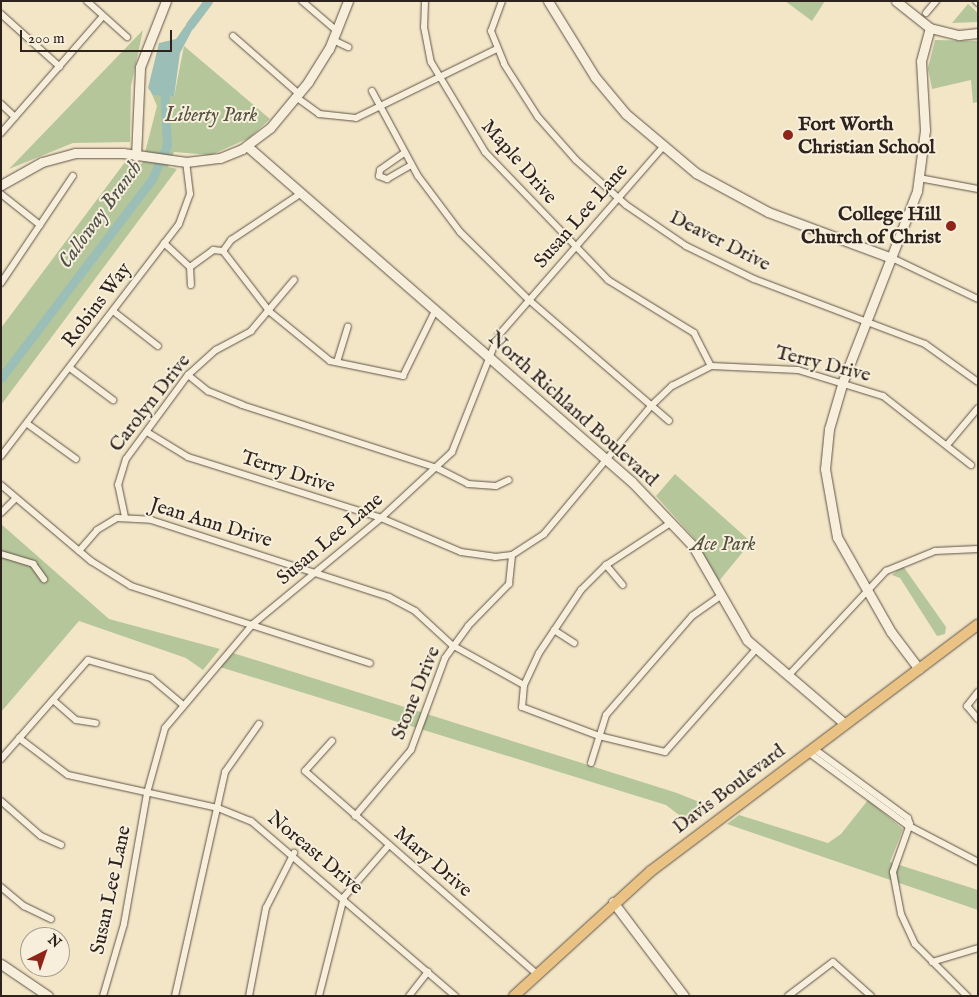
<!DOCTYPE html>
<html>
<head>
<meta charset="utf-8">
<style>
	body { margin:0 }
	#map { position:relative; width:979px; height:997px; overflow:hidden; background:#f3e6c7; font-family:"IM FELL English",serif }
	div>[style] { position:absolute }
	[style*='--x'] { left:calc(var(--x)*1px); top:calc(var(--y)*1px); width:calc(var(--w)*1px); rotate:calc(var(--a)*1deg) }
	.green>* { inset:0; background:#b5c69a }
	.water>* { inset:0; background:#9bbfb6 }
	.river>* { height:9px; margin:-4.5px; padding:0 4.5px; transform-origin:4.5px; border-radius:4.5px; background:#9bbfb6 }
	.roads { filter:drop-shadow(0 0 1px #5f5348) drop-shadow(0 0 1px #5f5348) }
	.street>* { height:6px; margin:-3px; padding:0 3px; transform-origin:3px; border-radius:3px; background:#f7efdb }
	.secondary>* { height:9px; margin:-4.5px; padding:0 4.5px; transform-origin:4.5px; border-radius:4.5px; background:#f7efdb }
	.primary>* { height:10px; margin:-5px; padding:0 5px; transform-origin:5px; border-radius:5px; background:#eac384 }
	.dots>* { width:14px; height:14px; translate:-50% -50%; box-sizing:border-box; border:2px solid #f7efdb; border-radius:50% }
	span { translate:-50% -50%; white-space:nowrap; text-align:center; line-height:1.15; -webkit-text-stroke:4px #f7efdb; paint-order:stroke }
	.park-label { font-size:20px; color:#565342; font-style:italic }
	.poi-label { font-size:20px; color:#2e221d; font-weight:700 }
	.left { translate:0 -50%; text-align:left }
	.right { translate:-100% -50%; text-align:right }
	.street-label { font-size:20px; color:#2e221d }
	.water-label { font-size:21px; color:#4f514b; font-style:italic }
	.frame { position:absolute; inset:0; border:2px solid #2e221d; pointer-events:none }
	.north { position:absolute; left:20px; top:927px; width:50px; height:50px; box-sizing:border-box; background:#f7efdb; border:1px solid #a79d8f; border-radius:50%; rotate:41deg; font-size:14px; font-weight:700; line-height:20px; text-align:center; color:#2e221d }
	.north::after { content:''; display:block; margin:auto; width:18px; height:22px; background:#8f2418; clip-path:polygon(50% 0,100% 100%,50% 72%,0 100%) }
	.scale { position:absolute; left:20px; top:30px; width:152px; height:22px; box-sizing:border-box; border:2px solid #2e221d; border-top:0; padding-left:6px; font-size:15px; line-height:18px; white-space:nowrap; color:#2e221d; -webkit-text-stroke:4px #f7efdb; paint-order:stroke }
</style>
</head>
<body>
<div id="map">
	<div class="green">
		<div style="clip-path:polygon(785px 1px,825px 1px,812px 21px)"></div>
		<div style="clip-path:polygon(968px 4px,978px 13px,978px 22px,952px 23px)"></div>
		<div style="clip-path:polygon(143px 30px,131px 86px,130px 142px,73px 143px,9px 169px)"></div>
		<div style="clip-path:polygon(935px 40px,978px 41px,978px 102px,973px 103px,971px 80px,932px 89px,928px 68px)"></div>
		<div style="clip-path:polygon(184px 46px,270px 119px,249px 138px,211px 155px,174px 152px,168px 167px,177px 169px,1px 405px,1px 328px,125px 162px,142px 164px,157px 106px,151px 92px,174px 97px)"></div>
		<div style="clip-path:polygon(675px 474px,751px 542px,719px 581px,693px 537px,656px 496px)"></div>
		<div style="clip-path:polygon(1px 524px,109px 619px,220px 649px,203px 670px,186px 658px,79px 621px,1px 712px)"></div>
		<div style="clip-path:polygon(903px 566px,946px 627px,945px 634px,937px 636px,900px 578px,892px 575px)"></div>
		<div style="clip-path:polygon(233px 653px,677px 793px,712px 807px,692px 825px,666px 805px,220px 667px)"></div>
		<div style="clip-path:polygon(868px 800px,903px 829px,890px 862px,978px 890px,978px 910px,727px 824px,739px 815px,828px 843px,841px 834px)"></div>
	</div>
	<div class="water">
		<div style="clip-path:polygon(193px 15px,198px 19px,180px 53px,174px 97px,153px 95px,148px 88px,159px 43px,176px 39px)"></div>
	</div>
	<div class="river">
		<div style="--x:190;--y:25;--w:30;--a:-53"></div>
		<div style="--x:1;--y:378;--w:250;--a:-52.8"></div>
		<div style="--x:152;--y:179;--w:37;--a:-66"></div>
		<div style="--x:167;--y:145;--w:61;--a:-92.8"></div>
	</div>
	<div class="roads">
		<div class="street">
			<div style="--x:87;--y:1;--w:54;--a:42"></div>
			<div style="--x:302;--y:1;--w:46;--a:40.6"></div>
			<div style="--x:425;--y:1;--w:26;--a:92"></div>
			<div style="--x:424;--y:27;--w:36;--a:79"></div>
			<div style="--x:431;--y:62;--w:105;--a:59"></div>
			<div style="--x:485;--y:152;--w:178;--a:46.1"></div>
			<div style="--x:608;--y:280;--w:101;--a:31.6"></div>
			<div style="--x:694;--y:333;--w:37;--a:63"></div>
			<div style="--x:502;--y:1;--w:32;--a:110"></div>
			<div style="--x:491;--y:31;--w:35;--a:68"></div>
			<div style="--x:504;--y:64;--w:63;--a:57.3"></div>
			<div style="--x:538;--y:117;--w:57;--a:48.5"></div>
			<div style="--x:576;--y:160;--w:67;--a:42"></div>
			<div style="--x:626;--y:205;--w:73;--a:34.3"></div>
			<div style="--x:686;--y:246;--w:76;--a:25.9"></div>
			<div style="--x:754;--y:279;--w:183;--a:20.8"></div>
			<div style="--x:925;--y:344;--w:65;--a:35.6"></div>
			<div style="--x:976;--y:1;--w:3;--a:45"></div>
			<div style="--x:926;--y:13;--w:16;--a:-50"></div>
			<div style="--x:1;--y:14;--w:79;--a:41.9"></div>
			<div style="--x:233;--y:36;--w:88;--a:41.3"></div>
			<div style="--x:333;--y:40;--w:17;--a:25"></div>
			<div style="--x:372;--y:91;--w:97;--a:61.6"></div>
			<div style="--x:418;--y:176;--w:70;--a:53.1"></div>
			<div style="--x:460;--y:232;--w:97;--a:44.6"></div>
			<div style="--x:529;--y:300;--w:185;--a:40.8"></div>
			<div style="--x:296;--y:97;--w:29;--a:36"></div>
			<div style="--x:319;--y:114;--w:37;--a:6"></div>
			<div style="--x:356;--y:118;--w:155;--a:-26.1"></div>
			<div style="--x:1;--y:104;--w:19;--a:43"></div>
			<div style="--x:1;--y:133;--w:155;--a:-48.9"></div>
			<div style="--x:404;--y:153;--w:29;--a:145"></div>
			<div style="--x:380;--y:170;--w:6;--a:99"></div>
			<div style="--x:379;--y:176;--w:9;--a:21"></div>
			<div style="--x:387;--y:179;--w:28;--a:-30"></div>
			<div style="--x:919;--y:178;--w:60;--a:10.6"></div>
			<div style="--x:1;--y:194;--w:50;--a:38.5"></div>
			<div style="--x:164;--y:243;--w:35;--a:43"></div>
			<div style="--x:190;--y:267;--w:18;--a:87"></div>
			<div style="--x:223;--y:251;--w:77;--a:52.4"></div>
			<div style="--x:270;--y:312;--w:77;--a:39.2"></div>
			<div style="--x:330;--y:361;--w:75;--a:11.6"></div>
			<div style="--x:403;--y:376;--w:72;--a:-63.8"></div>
			<div style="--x:223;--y:251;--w:14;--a:-54"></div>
			<div style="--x:231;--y:240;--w:83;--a:-33.7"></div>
			<div style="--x:892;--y:258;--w:95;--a:25.5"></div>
			<div style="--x:190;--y:267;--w:29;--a:-36"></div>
			<div style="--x:213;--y:250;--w:10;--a:6"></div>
			<div style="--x:1;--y:283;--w:129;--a:-56.1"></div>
			<div style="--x:113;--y:311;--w:57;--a:37.9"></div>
			<div style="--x:337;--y:362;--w:37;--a:-73"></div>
			<div style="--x:70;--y:368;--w:54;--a:36.7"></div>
			<div style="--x:188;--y:375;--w:26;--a:39"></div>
			<div style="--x:208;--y:391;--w:37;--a:22"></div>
			<div style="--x:242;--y:405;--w:205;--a:17.9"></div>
			<div style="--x:437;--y:468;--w:35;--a:27"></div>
			<div style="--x:468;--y:484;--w:28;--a:4"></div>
			<div style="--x:496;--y:486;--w:14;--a:-25"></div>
			<div style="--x:29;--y:425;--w:58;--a:35.9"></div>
			<div style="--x:147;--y:432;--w:48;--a:31.4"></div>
			<div style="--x:188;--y:457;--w:202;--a:17.5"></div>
			<div style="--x:381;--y:518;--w:87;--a:23"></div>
			<div style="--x:461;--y:552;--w:34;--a:8"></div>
			<div style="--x:495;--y:557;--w:17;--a:-7"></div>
			<div style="--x:512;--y:555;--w:38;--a:-33"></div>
			<div style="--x:544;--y:534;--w:168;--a:-50.1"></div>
			<div style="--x:652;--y:405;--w:28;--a:-44"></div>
			<div style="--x:672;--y:386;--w:44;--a:-27.1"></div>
			<div style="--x:711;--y:366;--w:87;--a:2.6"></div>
			<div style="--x:798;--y:370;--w:89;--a:17"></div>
			<div style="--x:883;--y:396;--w:112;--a:38.1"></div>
			<div style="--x:947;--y:445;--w:48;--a:-50"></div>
			<div style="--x:1;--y:456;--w:292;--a:-52.5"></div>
			<div style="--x:179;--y:224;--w:32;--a:-70"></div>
			<div style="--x:190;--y:194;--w:32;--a:-97"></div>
			<div style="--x:1;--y:485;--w:118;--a:40.2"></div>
			<div style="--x:91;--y:561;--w:47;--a:32"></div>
			<div style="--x:131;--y:586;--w:251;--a:17.9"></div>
			<div style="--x:1;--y:513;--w:21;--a:-45"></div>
			<div style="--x:125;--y:517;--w:33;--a:-102"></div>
			<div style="--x:118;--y:485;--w:27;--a:-73"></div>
			<div style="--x:126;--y:459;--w:104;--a:-53.6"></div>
			<div style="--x:188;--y:375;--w:38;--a:-42"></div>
			<div style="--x:216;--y:350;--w:40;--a:-28"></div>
			<div style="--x:251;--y:331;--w:67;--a:-49.9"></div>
			<div style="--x:672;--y:522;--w:79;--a:146.9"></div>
			<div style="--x:606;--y:565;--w:35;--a:135"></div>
			<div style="--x:581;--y:590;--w:76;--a:123.7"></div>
			<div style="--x:539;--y:653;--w:35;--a:115"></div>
			<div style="--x:524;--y:685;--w:22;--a:95"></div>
			<div style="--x:522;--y:707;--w:82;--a:20.6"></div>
			<div style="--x:599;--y:736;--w:68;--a:13.6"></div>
			<div style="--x:665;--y:752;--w:137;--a:-48.5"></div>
			<div style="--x:79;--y:551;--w:28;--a:-49"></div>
			<div style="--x:97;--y:530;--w:23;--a:-31"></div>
			<div style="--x:117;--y:518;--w:34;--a:3"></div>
			<div style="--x:151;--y:520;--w:250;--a:17.9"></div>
			<div style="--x:389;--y:597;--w:30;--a:28"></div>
			<div style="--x:415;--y:611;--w:50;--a:42.6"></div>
			<div style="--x:452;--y:645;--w:82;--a:29.1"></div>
			<div style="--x:1;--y:554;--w:34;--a:17"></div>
			<div style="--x:33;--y:564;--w:19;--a:54"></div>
			<div style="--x:606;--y:565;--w:26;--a:50"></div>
			<div style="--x:554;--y:630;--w:24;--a:33"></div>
			<div style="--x:788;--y:676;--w:144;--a:-47"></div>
			<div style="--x:886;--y:571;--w:53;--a:-22.2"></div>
			<div style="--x:935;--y:551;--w:43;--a:-2.7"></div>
			<div style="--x:978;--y:692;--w:18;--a:128"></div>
			<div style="--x:967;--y:706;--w:17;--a:50"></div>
			<div style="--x:53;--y:700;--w:30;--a:41"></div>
			<div style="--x:76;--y:720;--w:20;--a:9"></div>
			<div style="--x:19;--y:738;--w:61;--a:37.1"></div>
			<div style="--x:68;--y:775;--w:154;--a:12.4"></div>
			<div style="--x:218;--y:808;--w:35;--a:22"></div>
			<div style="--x:251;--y:821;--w:269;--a:40.6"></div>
			<div style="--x:332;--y:741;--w:40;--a:132"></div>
			<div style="--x:305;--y:771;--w:307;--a:41.2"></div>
			<div style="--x:813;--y:748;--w:118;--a:36.4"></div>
			<div style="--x:908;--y:818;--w:6;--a:72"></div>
			<div style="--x:808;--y:752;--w:123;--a:36.4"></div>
			<div style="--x:907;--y:825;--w:80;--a:27.5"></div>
			<div style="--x:1;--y:759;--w:132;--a:-48.7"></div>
			<div style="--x:88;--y:660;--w:66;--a:15.9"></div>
			<div style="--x:151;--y:678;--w:40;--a:40"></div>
			<div style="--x:591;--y:763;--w:50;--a:-72.6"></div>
			<div style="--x:606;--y:715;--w:131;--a:-49"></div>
			<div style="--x:692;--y:616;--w:33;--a:-35"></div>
			<div style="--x:1;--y:801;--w:53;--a:41.2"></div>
			<div style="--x:41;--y:836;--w:22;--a:24"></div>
			<div style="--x:355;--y:816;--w:87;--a:-49.7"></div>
			<div style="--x:411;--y:750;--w:98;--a:-69.7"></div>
			<div style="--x:445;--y:658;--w:39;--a:-54"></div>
			<div style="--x:468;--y:626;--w:59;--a:-45.7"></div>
			<div style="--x:509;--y:584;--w:29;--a:-84"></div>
			<div style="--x:910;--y:824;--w:51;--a:109.5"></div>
			<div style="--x:893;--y:872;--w:43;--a:79.2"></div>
			<div style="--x:901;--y:914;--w:33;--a:65"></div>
			<div style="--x:915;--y:944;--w:74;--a:45"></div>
			<div style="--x:1;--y:887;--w:30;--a:40"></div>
			<div style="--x:24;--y:906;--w:30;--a:26"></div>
			<div style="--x:932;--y:962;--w:48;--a:-16.9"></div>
			<div style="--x:103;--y:996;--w:75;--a:-73.7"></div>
			<div style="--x:124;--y:924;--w:133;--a:-80"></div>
			<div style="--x:147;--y:793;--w:67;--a:-74.5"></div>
			<div style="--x:165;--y:728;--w:136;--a:-49.8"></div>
			<div style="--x:253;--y:624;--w:166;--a:-39.6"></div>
			<div style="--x:381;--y:518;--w:97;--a:-42.9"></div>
			<div style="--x:452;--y:452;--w:125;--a:-68.4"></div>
			<div style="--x:498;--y:336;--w:251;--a:-48.9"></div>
			<div style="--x:175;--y:996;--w:230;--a:-77.4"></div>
			<div style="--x:225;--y:772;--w:59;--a:-54.7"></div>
			<div style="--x:249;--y:996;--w:90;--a:-79.1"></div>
			<div style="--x:266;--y:908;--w:62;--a:-63"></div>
			<div style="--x:319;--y:996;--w:102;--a:-75.8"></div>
			<div style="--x:344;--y:897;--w:69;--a:-49.1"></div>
			<div style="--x:409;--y:996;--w:31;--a:-52"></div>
			<div style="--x:788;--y:996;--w:56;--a:-37.1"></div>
			<div style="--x:833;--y:962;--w:51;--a:41.8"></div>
		</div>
		<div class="secondary">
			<div style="--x:548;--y:1;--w:89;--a:58.3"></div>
			<div style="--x:595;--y:77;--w:48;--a:50"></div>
			<div style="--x:626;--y:114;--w:92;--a:40.1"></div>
			<div style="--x:696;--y:173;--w:82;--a:28.4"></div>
			<div style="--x:768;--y:212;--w:132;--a:20.4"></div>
			<div style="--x:896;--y:1;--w:43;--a:38.5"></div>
			<div style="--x:930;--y:28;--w:30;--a:14"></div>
			<div style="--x:959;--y:35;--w:19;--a:-6"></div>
			<div style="--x:247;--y:146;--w:511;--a:41.11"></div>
			<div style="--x:632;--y:482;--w:88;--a:46.4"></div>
			<div style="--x:693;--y:546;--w:108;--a:60.1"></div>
			<div style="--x:747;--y:640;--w:129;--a:40.6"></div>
			<div style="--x:136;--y:156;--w:89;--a:-87.4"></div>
			<div style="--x:140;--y:67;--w:71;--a:-68.5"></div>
			<div style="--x:1;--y:185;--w:47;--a:-29.3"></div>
			<div style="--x:42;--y:162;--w:34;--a:-15"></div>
			<div style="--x:75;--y:153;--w:48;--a:0"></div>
			<div style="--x:123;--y:153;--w:64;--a:8.1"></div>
			<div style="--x:186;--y:162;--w:34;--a:-7"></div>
			<div style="--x:220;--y:158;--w:24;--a:-22"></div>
			<div style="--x:242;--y:149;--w:35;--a:-37"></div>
			<div style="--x:270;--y:128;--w:60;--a:-50.4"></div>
			<div style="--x:308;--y:82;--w:39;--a:-58"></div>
			<div style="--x:329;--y:49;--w:52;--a:-68.4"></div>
			<div style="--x:919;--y:669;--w:46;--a:-127.1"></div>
			<div style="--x:891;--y:632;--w:109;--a:-119.6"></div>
			<div style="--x:837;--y:537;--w:69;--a:-100"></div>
			<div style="--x:825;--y:469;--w:40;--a:-84.3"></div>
			<div style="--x:829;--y:429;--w:50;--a:-73.7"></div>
			<div style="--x:843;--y:381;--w:204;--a:-68.7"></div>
			<div style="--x:917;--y:191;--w:62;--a:-82.5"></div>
			<div style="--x:925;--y:130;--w:69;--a:-93.3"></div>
			<div style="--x:921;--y:61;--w:34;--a:-75"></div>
			<div style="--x:613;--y:902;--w:118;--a:52.9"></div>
			<div style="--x:1;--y:964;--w:57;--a:34.2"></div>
		</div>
		<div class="primary">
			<div style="--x:514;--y:996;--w:185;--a:-42.4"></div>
			<div style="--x:651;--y:871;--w:409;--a:-37"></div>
		</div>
	</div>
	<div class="dots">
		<div style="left:788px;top:135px;background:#8f2418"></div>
		<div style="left:951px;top:226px;background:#8f2418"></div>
	</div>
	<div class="park-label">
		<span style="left:211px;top:115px">Liberty Park</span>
		<span style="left:723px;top:544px">Ace Park</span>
	</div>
	<div class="poi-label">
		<span class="left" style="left:798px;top:136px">Fort Worth<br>Christian School</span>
		<span class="right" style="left:941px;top:226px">College Hill<br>Church of Christ</span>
	</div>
	<div class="street-label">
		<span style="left:519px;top:162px;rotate:49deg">Maple Drive</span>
		<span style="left:581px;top:216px;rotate:-49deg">Susan Lee Lane</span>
		<span style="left:720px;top:241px;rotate:27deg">Deaver Drive</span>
		<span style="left:97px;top:305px;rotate:-53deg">Robins Way</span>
		<span style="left:823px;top:364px;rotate:14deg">Terry Drive</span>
		<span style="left:150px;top:403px;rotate:-52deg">Carolyn Drive</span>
		<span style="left:573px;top:409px;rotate:42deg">North Richland Boulevard</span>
		<span style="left:288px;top:472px;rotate:18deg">Terry Drive</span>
		<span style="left:211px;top:523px;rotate:17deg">Jean Ann Drive</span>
		<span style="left:330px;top:539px;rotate:-40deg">Susan Lee Lane</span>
		<span style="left:416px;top:693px;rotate:-68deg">Stone Drive</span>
		<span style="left:729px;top:789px;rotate:-37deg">Davis Boulevard</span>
		<span style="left:315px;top:853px;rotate:40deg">Noreast Drive</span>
		<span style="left:433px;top:862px;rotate:41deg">Mary Drive</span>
		<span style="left:111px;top:890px;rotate:-78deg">Susan Lee Lane</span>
	</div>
	<div class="water-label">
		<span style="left:101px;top:215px;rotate:-54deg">Calloway Branch</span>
	</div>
	<div class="frame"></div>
	<div class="north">N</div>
	<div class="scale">200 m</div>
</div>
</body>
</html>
